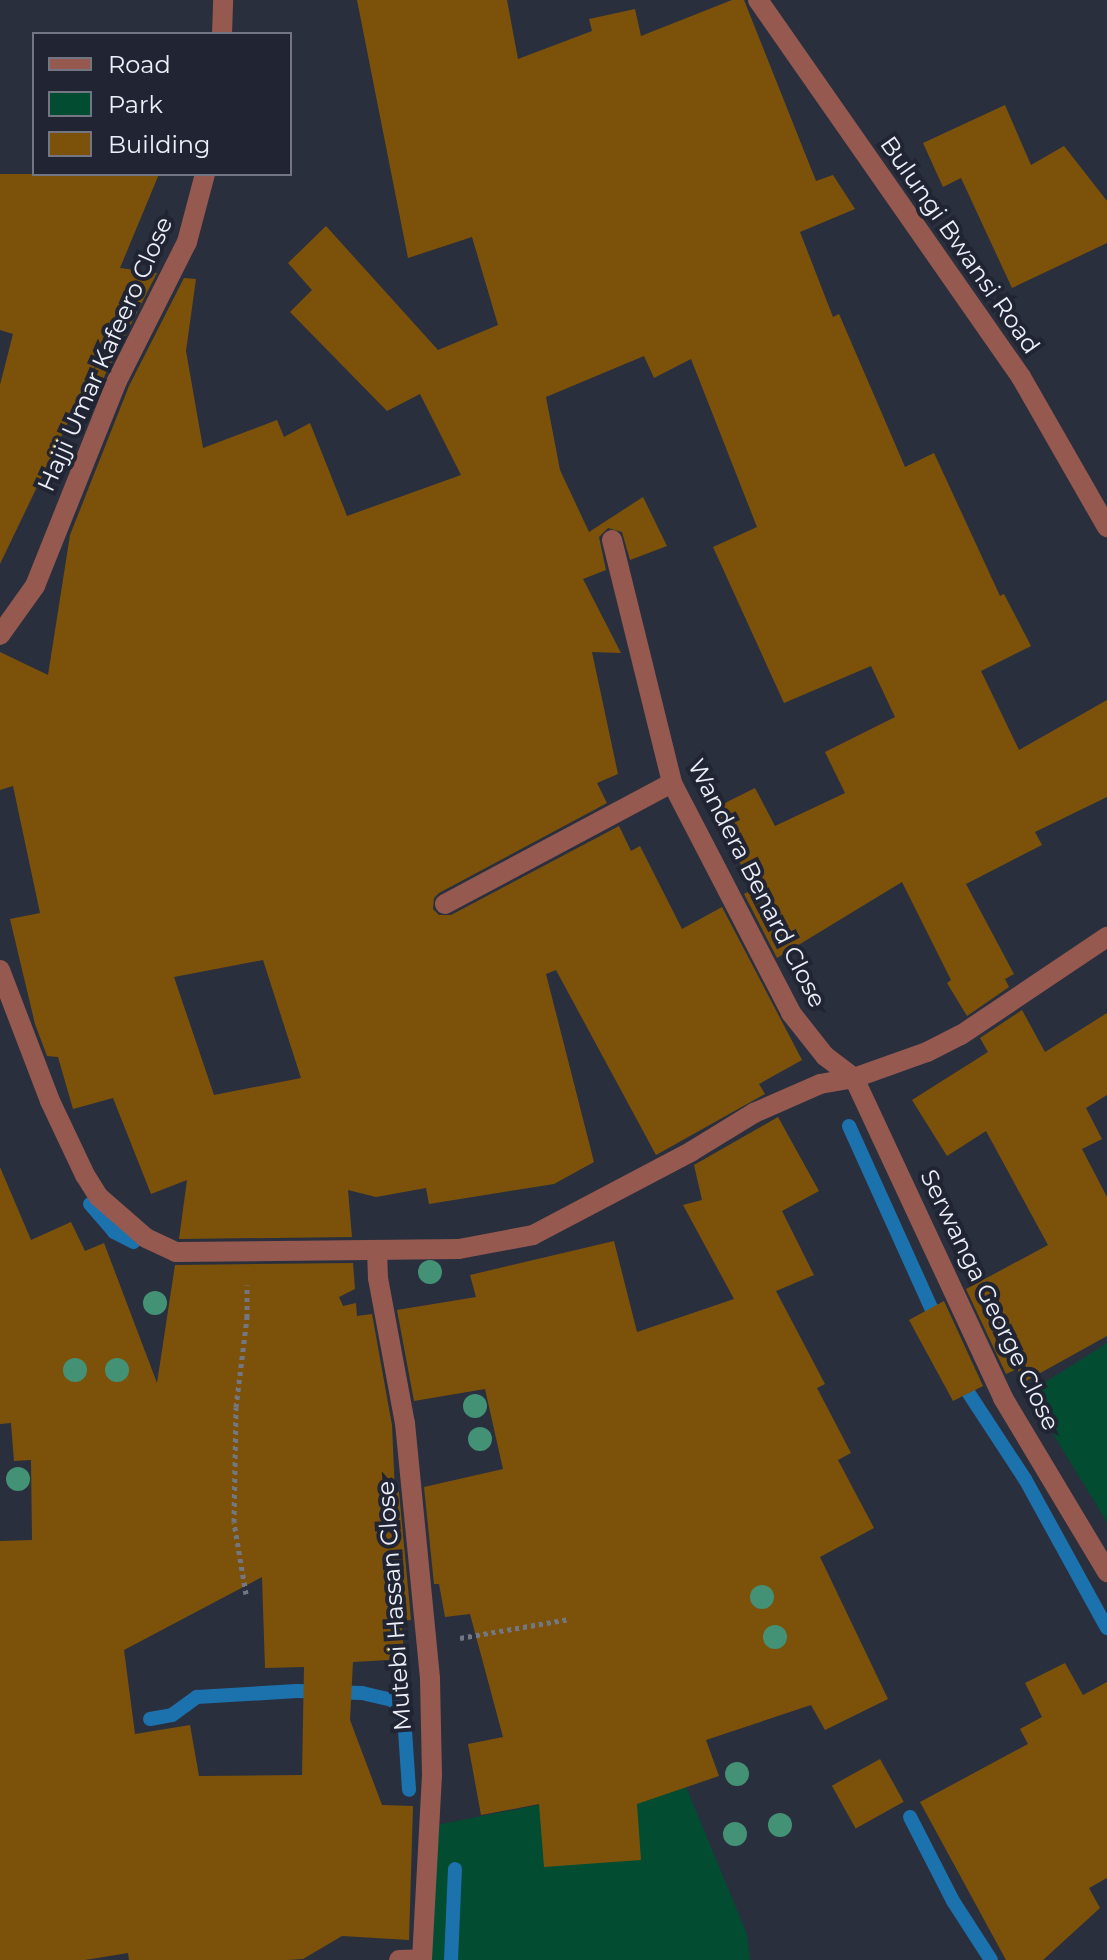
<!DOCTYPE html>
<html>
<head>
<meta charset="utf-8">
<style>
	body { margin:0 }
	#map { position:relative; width:1107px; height:1960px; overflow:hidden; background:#2a2f3d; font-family:Montserrat,sans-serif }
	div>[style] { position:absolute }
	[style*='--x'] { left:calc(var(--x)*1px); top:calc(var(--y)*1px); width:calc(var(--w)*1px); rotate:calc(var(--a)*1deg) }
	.green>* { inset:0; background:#024c31 }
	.stream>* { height:14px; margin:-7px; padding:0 7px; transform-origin:7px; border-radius:7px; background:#1c72ad }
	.building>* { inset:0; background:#7c520b; transform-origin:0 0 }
	.path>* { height:5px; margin-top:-2.5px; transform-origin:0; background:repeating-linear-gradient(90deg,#737783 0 4px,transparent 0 8px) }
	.minor>* { height:20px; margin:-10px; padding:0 10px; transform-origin:10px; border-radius:10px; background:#95594f }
	.trees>* { width:24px; height:24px; margin:-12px; border-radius:50%; background:#439276 }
	span { translate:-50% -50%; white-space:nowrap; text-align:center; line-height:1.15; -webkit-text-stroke:8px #212533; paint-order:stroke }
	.street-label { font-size:24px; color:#edf0f9 }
	.legend { position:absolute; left:32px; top:32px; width:260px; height:144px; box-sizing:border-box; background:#212533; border:2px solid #737682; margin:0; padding:10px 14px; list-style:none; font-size:24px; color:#edf0f9 }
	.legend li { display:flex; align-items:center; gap:16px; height:40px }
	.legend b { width:40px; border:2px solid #737682 }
</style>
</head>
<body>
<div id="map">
	<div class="green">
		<div style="clip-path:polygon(1107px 1343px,1107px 1522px,1028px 1393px)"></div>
		<div style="clip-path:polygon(682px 1777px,747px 1934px,750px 1960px,432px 1960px,436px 1825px)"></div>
	</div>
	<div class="stream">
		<div style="--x:849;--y:1126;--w:216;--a:65.7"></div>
		<div style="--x:90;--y:1204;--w:37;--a:49"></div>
		<div style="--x:114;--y:1232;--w:22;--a:27"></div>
		<div style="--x:966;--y:1389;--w:108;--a:56.8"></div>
		<div style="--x:1025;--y:1479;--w:170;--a:61.2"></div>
		<div style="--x:150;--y:1719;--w:22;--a:-10"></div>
		<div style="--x:172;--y:1715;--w:31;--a:-36"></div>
		<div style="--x:197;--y:1697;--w:100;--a:-3.4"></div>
		<div style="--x:297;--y:1691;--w:65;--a:1.8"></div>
		<div style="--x:362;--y:1693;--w:32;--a:13"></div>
		<div style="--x:393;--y:1700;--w:19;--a:55"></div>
		<div style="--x:404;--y:1716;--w:74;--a:86.1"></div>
		<div style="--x:910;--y:1817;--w:94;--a:62.9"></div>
		<div style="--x:953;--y:1901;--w:70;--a:57.2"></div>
		<div style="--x:451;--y:1960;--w:91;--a:-87.5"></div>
	</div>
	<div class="building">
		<div style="clip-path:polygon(evenodd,357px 0,507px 0,518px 59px,592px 31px,589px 19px,635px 9px,641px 36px,732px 0,744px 0,816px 181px,833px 175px,855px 209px,800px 232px,833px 317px,839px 314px,905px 467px,934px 453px,1000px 596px,1004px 594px,1031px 646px,981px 671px,1019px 750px,1107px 700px,1107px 797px,1035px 832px,1042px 845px,966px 884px,1014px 974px,1005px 979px,1009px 987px,967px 1016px,947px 983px,951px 980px,902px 882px,777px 958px,744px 894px,753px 889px,713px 809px,755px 788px,775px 826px,845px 793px,825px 752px,895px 717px,871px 666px,784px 703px,713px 547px,757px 527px,691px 359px,654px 378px,644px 356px,546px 397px,560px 470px,589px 532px,643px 497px,667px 546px,630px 560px,622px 532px,608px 528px,599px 537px,606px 570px,583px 579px,621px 653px,592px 652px,618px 774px,597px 783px,607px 803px,439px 893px,434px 898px,433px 909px,439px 915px,451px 915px,619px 826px,631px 851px,640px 846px,682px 929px,722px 907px,802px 1060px,759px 1084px,765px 1094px,656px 1155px,556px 970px,546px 974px,594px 1162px,554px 1184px,429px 1204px,426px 1188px,376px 1197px,348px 1190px,352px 1237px,179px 1239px,187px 1180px,151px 1194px,113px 1098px,73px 1109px,58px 1057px,47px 1056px,35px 1024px,10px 919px,40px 913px,13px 786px,0 790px,0 652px,48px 675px,70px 535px,129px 386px,184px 278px,196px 279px,186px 351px,203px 448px,277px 420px,284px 437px,310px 423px,347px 516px,461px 475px,420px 394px,387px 411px,290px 312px,312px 290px,288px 263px,326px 226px,438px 350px,498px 325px,472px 237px,408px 258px,357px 0,263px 960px,301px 1078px,214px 1095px,174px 977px,263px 960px)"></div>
		<div style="clip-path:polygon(1005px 105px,1031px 165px,1064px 146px,1107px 201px,1107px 243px,1012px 288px,961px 178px,943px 187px,923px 143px)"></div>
		<div style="clip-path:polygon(0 174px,159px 174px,120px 268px,157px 273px,105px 375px,87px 421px,96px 364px,0 564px,0 385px,13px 334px,0 330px)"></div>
		<div style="clip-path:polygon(1022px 1010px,1045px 1052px,1107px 1013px,1107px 1095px,1086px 1108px,1102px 1139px,1082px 1149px,1107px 1197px,1107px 1336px,1024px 1382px,1017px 1369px,1006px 1374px,966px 1289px,1048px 1245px,986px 1131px,947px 1156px,912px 1100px,988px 1052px,980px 1038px)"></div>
		<div style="clip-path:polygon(778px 1117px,819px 1191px,782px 1211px,814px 1275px,776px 1291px,825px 1384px,817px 1388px,851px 1453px,838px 1460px,874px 1528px,820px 1557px,888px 1699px,825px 1730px,811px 1705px,706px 1740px,719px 1776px,637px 1804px,641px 1860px,544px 1867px,539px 1804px,481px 1815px,468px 1744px,503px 1737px,470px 1614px,445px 1617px,439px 1584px,434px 1584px,424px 1487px,503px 1469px,485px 1389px,414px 1401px,397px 1310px,476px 1297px,470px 1275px,614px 1241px,637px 1332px,734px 1299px,683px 1205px,702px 1200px,694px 1165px)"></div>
		<div style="clip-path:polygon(evenodd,0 1167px,31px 1240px,71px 1222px,85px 1251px,104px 1243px,157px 1383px,175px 1265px,353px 1263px,355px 1289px,339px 1297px,343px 1306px,356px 1303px,357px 1316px,372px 1314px,392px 1425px,395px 1493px,399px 1492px,411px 1620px,401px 1621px,405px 1659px,353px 1662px,350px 1720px,382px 1805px,413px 1806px,409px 1940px,342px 1936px,303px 1959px,287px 1960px,129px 1960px,128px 1953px,85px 1960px,0 1960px,0 1541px,32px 1540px,31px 1460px,14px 1461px,11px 1423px,0 1424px,0 1167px,262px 1577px,265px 1668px,304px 1667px,302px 1775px,199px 1776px,190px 1725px,135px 1734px,124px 1650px,262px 1577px)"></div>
		<div style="clip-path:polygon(944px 1301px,983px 1386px,953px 1401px,909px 1320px)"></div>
		<div style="clip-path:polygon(1065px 1663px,1083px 1695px,1107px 1682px,1107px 1878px,1089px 1888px,1100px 1908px,1043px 1960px,1006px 1960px,920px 1802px,1028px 1744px,1020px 1729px,1042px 1717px,1025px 1683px)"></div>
		<div style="left:880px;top:1759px;width:49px;height:55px;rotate:61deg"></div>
	</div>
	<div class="path">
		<div style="--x:246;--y:1594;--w:73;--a:-99.5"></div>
		<div style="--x:234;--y:1522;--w:115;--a:-89"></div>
		<div style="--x:236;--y:1407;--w:91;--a:-83"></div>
		<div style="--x:247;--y:1317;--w:32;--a:-90"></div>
		<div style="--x:460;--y:1638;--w:111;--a:-9.9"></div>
	</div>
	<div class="minor">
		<div style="--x:758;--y:0;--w:460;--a:55.1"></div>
		<div style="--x:1021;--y:377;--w:173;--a:60.2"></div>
		<div style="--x:222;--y:34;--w:34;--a:-88"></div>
		<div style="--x:612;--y:540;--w:250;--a:76.1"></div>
		<div style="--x:672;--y:783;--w:259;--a:62.6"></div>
		<div style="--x:791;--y:1013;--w:55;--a:51.7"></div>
		<div style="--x:825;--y:1056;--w:36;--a:37"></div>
		<div style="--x:854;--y:1078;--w:353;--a:65"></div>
		<div style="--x:1003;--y:1398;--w:203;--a:59.1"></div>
		<div style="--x:0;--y:635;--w:60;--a:-54.5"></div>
		<div style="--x:35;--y:586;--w:221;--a:-68.2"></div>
		<div style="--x:117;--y:381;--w:156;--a:-63.3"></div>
		<div style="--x:187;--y:242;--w:70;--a:-75.2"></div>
		<div style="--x:445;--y:904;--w:257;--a:-28.1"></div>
		<div style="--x:0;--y:970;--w:140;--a:69.1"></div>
		<div style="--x:50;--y:1101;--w:82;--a:64.7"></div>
		<div style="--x:85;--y:1175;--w:26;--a:58"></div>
		<div style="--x:99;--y:1197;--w:62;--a:41.1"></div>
		<div style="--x:146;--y:1238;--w:33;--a:25"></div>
		<div style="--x:176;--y:1252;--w:283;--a:-0.6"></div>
		<div style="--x:459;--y:1249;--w:75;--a:-10.7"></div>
		<div style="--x:533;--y:1235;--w:180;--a:-27.8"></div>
		<div style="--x:692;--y:1151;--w:73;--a:-31.5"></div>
		<div style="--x:754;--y:1113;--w:72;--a:-23.7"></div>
		<div style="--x:820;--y:1084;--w:35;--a:-10"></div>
		<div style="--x:854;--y:1078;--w:77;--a:-19.6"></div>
		<div style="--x:927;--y:1052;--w:38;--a:-27"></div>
		<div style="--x:961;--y:1035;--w:176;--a:-33.9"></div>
		<div style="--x:377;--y:1250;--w:28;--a:88"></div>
		<div style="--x:378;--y:1278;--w:147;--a:79.5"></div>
		<div style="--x:405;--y:1423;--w:257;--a:84.4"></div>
		<div style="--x:430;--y:1679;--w:96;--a:88.8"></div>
		<div style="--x:432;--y:1775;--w:185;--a:93.1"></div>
		<div style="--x:399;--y:1960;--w:23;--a:-2"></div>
	</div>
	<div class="trees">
		<div style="left:430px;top:1272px"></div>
		<div style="left:155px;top:1303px"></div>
		<div style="left:75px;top:1370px"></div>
		<div style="left:117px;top:1370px"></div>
		<div style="left:475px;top:1406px"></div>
		<div style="left:480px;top:1439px"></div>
		<div style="left:18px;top:1479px"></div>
		<div style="left:762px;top:1597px"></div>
		<div style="left:775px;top:1637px"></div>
		<div style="left:737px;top:1774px"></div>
		<div style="left:780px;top:1825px"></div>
		<div style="left:735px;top:1834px"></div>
	</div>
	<div class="street-label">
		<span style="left:960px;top:245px;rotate:55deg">Bulungi Bwansi Road</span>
		<span style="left:105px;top:354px;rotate:-66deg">Hajji Umar Kafeero Close</span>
		<span style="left:757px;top:883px;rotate:63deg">Wandera Benard Close</span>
		<span style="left:990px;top:1300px;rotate:64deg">Serwanga George Close</span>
		<span style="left:394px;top:1606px;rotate:-94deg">Mutebi Hassan Close</span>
	</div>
	<ul class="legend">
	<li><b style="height:10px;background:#95594f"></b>Road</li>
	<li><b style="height:22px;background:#024c31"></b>Park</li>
	<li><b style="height:22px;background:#7c520b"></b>Building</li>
	</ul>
</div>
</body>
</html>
